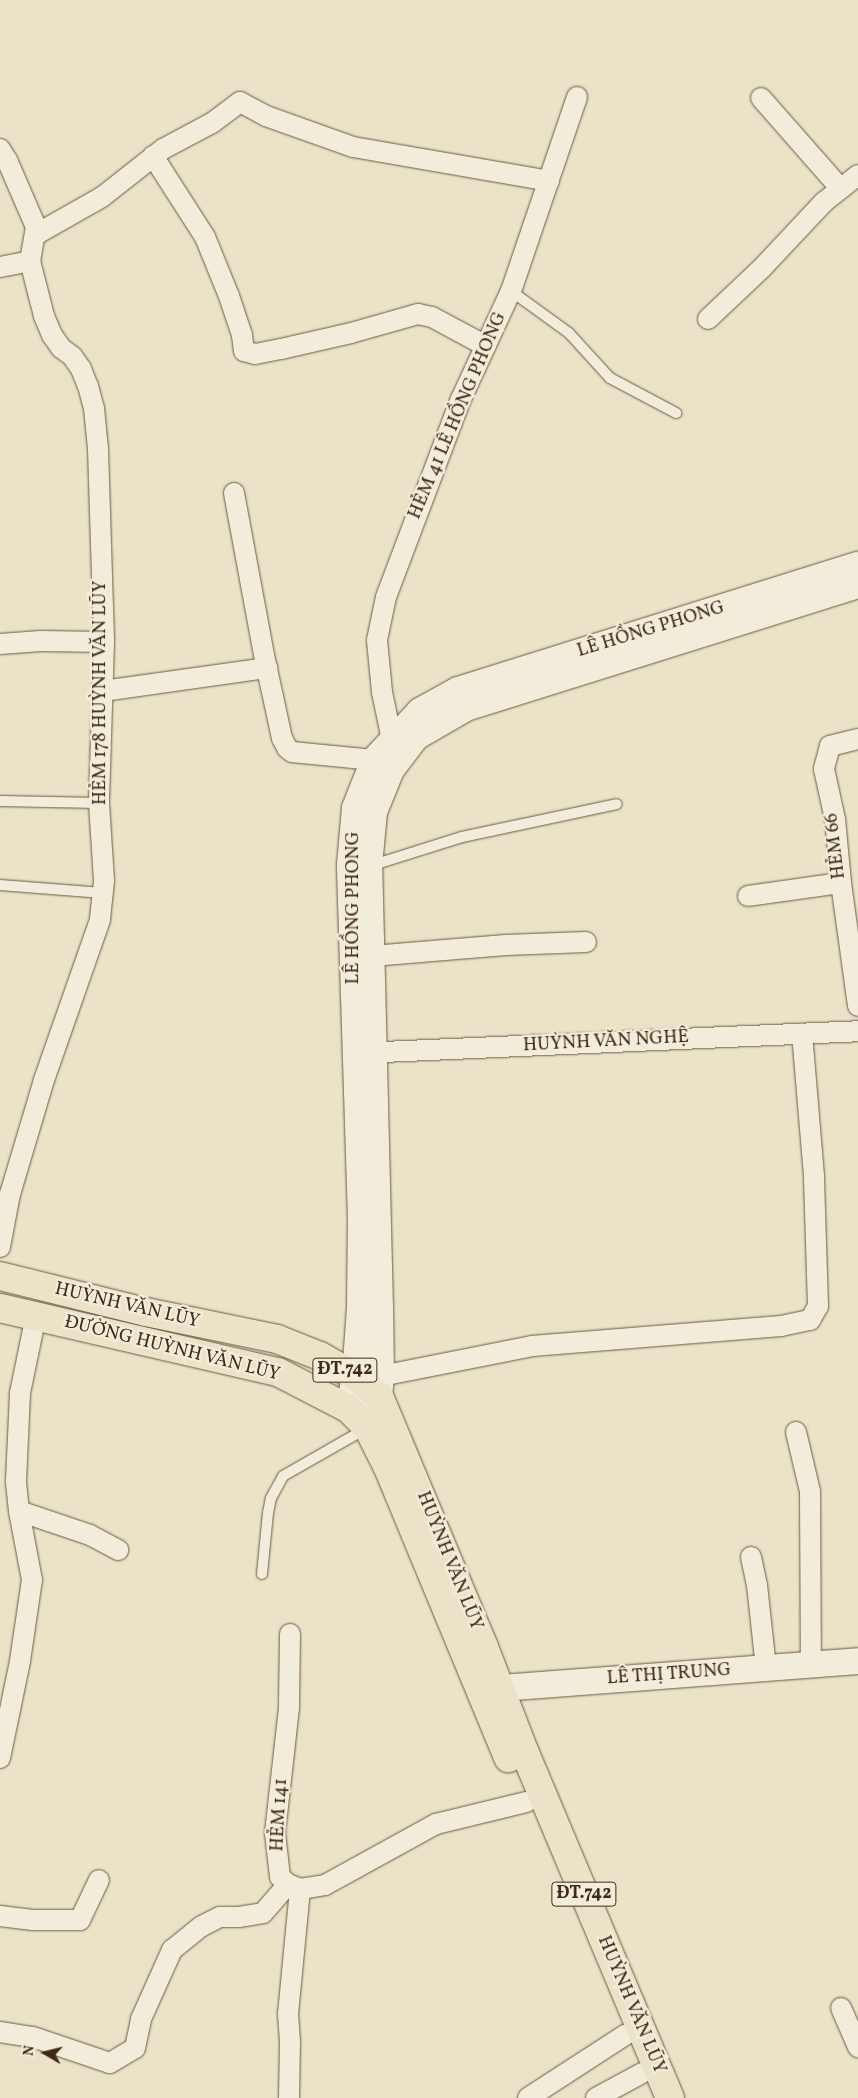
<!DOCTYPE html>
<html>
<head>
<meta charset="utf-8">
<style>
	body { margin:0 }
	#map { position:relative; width:858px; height:2098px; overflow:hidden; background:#ebe3c7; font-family:Vollkorn,serif }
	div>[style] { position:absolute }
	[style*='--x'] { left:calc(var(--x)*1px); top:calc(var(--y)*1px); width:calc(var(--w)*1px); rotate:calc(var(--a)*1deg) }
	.roads { filter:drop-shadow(0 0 1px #6b5942) drop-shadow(0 0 1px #6b5942) }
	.service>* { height:10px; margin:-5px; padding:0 5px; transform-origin:5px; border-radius:5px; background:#f2eddb }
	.minor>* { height:20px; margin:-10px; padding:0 10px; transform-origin:10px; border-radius:10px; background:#f2eddb }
	.tertiary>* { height:26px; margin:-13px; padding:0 13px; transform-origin:13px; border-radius:13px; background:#f2eddb }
	.primary>* { height:28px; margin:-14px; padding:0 14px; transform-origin:14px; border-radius:14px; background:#ebe3c7 }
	span { translate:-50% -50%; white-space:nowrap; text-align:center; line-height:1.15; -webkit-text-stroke:4.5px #f2eddb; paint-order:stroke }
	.shield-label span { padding:1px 4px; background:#f2eddb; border:1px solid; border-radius:4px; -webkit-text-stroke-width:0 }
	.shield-label { font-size:18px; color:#402b15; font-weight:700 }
	.street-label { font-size:19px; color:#402b15 }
	.north { position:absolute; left:20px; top:2028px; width:50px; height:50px; -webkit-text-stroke:4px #f2eddb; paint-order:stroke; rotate:278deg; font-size:14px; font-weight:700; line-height:20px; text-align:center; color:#402b15 }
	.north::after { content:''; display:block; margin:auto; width:18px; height:22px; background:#402b15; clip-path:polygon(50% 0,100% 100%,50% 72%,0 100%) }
</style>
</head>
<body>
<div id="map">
	<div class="roads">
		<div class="service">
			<div style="--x:511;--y:291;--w:72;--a:35.9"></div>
			<div style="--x:569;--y:333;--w:61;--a:47.7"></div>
			<div style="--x:610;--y:378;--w:75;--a:27.9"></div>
			<div style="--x:0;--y:801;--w:99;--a:1.2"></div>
			<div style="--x:370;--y:866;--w:96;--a:-17.5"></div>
			<div style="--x:462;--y:837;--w:158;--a:-12"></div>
			<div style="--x:0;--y:885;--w:103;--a:4.4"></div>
			<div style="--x:262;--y:1574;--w:61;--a:-84.4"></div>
			<div style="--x:268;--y:1513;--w:15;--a:-79"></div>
			<div style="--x:271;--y:1498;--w:25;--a:-61"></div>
			<div style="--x:283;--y:1476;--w:97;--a:-29.7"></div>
		</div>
		<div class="minor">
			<div style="--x:761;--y:98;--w:120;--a:48.7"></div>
			<div style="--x:0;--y:149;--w:13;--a:58"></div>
			<div style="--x:7;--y:160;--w:73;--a:66.6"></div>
			<div style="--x:36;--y:227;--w:35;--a:100"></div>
			<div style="--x:30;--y:261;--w:57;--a:75.7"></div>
			<div style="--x:44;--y:316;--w:21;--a:67"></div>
			<div style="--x:52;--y:335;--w:16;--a:55"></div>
			<div style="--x:61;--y:348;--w:14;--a:36"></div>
			<div style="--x:72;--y:356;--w:16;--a:55"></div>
			<div style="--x:81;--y:369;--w:18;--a:68"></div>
			<div style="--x:88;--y:386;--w:23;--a:75"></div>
			<div style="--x:94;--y:408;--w:41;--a:84.4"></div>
			<div style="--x:98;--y:449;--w:193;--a:88.2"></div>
			<div style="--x:104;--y:642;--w:161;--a:91.8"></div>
			<div style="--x:99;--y:803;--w:78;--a:86.3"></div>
			<div style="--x:104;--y:881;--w:39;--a:96"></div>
			<div style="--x:100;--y:920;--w:170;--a:109.3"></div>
			<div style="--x:44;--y:1080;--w:119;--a:106.6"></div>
			<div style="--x:10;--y:1194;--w:54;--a:100.7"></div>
			<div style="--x:153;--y:156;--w:96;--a:57.3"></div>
			<div style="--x:205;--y:237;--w:64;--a:67.9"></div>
			<div style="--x:229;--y:296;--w:41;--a:71.6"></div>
			<div style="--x:242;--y:335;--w:16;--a:83"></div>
			<div style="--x:244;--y:351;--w:11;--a:15"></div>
			<div style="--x:255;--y:354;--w:26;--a:-11"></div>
			<div style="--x:281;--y:349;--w:72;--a:-12.9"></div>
			<div style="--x:351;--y:333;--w:70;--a:-15.8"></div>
			<div style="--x:418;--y:314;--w:14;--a:12"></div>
			<div style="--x:432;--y:317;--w:61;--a:28.2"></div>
			<div style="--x:35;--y:235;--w:77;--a:-29.6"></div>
			<div style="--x:102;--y:197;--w:78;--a:-38.2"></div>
			<div style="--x:163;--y:149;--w:55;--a:-28"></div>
			<div style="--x:212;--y:123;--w:35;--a:-37"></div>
			<div style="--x:240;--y:102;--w:30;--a:28"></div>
			<div style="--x:266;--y:116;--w:92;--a:19.6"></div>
			<div style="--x:353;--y:147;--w:199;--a:9.8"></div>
			<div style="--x:0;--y:267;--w:31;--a:-11"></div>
			<div style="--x:708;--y:319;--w:74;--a:-43.4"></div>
			<div style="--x:762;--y:268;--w:91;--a:-46.8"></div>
			<div style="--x:824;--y:202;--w:43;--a:-38.5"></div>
			<div style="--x:234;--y:493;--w:165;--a:79.5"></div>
			<div style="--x:264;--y:655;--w:85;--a:77.8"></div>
			<div style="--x:282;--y:738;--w:11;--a:63"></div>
			<div style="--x:287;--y:748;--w:6;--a:39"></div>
			<div style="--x:292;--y:752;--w:82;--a:5.6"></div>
			<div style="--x:0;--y:644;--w:41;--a:-4.2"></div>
			<div style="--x:41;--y:641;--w:63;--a:0.9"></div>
			<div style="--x:103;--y:691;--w:166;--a:-8"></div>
			<div style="--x:858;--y:739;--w:29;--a:166"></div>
			<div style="--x:830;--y:746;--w:24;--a:105"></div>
			<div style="--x:824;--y:769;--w:51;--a:77.6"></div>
			<div style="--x:835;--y:819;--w:64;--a:84.6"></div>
			<div style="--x:841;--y:883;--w:124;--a:82.1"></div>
			<div style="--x:392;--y:740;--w:49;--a:-101.8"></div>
			<div style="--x:382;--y:692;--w:52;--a:-95.5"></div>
			<div style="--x:377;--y:640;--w:44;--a:-78.2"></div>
			<div style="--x:386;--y:597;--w:212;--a:-69.3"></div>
			<div style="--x:461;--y:399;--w:119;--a:-65.2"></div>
			<div style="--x:511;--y:291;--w:205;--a:-71.2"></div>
			<div style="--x:748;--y:896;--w:94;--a:-8"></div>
			<div style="--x:372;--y:956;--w:134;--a:-4.7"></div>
			<div style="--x:506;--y:945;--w:80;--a:-2.1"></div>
			<div style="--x:360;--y:1053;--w:498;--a:-2.5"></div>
			<div style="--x:381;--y:1376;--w:154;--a:-11.2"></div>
			<div style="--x:532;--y:1346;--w:250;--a:-4.6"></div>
			<div style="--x:781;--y:1326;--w:30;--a:-12"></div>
			<div style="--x:810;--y:1320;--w:16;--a:-60"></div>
			<div style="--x:818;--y:1306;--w:130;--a:-91.8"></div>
			<div style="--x:814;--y:1176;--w:143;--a:-94.8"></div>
			<div style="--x:796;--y:1432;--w:61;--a:76.7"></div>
			<div style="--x:810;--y:1491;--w:174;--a:89.7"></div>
			<div style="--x:19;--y:1511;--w:75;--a:18.7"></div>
			<div style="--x:90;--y:1535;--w:32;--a:28"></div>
			<div style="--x:751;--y:1557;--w:29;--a:78"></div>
			<div style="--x:757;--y:1585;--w:83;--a:83.8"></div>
			<div style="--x:290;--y:1634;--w:74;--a:90.8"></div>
			<div style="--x:289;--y:1708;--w:126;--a:96.4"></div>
			<div style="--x:275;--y:1833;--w:44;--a:83.5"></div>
			<div style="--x:280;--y:1877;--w:11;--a:41"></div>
			<div style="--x:288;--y:1884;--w:13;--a:23"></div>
			<div style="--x:300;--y:1889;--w:25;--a:-9"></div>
			<div style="--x:325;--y:1885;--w:127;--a:-28.8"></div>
			<div style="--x:436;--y:1824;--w:93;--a:-13.7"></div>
			<div style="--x:0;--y:1758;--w:99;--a:-78.3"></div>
			<div style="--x:20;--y:1661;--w:82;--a:-81.6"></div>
			<div style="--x:32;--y:1580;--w:70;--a:-100.7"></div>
			<div style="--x:19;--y:1511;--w:30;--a:-96"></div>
			<div style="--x:16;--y:1481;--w:88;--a:-87.4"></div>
			<div style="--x:20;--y:1393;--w:79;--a:-78.3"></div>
			<div style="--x:0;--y:1916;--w:33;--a:7"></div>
			<div style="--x:33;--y:1920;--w:47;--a:0"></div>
			<div style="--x:80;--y:1920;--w:44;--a:-64.6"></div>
			<div style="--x:841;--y:2008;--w:43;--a:66.4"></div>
			<div style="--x:0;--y:2032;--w:33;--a:9"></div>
			<div style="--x:33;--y:2037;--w:81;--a:18.7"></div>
			<div style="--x:110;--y:2063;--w:29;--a:-31"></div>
			<div style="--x:135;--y:2048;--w:30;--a:-78"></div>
			<div style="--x:141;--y:2019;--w:76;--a:-65.8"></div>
			<div style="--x:172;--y:1950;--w:38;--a:-39"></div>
			<div style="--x:202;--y:1926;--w:20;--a:-27"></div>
			<div style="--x:220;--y:1917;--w:19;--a:0"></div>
			<div style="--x:239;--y:1917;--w:24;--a:-9"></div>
			<div style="--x:263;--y:1913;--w:38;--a:-49"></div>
			<div style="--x:289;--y:2098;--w:56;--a:-89"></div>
			<div style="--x:290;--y:2042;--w:28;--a:-94"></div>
			<div style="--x:288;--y:2014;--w:126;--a:-84.5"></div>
			<div style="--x:528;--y:2098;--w:116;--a:-33"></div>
			<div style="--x:596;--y:2098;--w:52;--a:-28.5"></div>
		</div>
		<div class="tertiary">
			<div style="--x:349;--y:1409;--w:34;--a:-80"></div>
			<div style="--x:355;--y:1376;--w:68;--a:-85.8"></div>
			<div style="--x:360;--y:1308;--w:89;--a:-89.4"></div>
			<div style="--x:361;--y:1219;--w:354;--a:-91.8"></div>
			<div style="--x:350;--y:865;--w:57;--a:-85"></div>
			<div style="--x:355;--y:808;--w:52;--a:-68.4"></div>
			<div style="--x:374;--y:760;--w:67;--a:-46.8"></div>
			<div style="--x:420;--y:711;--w:43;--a:-28.9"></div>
			<div style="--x:458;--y:690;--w:419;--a:-17.4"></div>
			<div style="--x:373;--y:1413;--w:18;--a:-71"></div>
			<div style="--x:379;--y:1396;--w:20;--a:-84"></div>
			<div style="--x:381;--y:1376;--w:68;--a:-90.8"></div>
			<div style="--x:380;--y:1308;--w:442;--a:-91.4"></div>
			<div style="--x:369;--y:866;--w:54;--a:-84.7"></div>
			<div style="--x:374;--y:812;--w:45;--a:-68"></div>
			<div style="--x:391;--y:770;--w:41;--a:-52.9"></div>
			<div style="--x:416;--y:737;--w:58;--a:-30.1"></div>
			<div style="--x:466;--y:708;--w:411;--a:-17.4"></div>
			<div style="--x:482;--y:1696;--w:21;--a:-23"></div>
			<div style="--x:501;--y:1688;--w:358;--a:-4.3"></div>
		</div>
		<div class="primary">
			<div style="--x:0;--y:1276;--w:150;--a:13.9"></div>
			<div style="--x:146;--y:1312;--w:134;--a:11.6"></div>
			<div style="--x:277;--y:1339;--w:46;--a:21.6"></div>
			<div style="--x:320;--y:1356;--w:40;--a:29.7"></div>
			<div style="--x:355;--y:1376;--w:31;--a:40"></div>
			<div style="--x:379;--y:1396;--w:272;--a:67.3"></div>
			<div style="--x:484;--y:1647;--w:114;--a:68.9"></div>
			<div style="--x:525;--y:1753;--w:374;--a:67.2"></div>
			<div style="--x:0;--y:1308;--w:285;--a:13"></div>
			<div style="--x:278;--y:1372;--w:80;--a:27.5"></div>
			<div style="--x:349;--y:1409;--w:27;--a:45"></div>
			<div style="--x:368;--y:1428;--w:47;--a:63.4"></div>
			<div style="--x:389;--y:1470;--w:312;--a:67.5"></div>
		</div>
	</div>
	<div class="shield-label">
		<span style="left:345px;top:1370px">ĐT.742</span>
		<span style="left:584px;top:1894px">ĐT.742</span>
	</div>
	<div class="street-label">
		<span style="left:458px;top:416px;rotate:-67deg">HẺM 41 LÊ HỒNG PHONG</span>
		<span style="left:651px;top:630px;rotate:-17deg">LÊ HỒNG PHONG</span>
		<span style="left:101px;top:693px;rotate:-90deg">HẺM 178 HUỲNH VĂN LŨY</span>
		<span style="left:836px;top:846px;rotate:-97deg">HẺM 66</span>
		<span style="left:354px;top:908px;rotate:-90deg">LÊ HỒNG PHONG</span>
		<span style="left:606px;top:1042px;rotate:-3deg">HUỲNH VĂN NGHỆ</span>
		<span style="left:127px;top:1306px;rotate:13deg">HUỲNH VĂN LŨY</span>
		<span style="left:172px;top:1349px;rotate:14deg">ĐƯỜNG HUỲNH VĂN LŨY</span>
		<span style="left:449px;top:1561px;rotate:68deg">HUỲNH VĂN LŨY</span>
		<span style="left:669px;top:1675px;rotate:-4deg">LÊ THỊ TRUNG</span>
		<span style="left:280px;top:1815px;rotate:-87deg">HẺM 141</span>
		<span style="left:631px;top:2005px;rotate:67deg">HUỲNH VĂN LŨY</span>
	</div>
	<div class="north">N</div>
</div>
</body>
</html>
